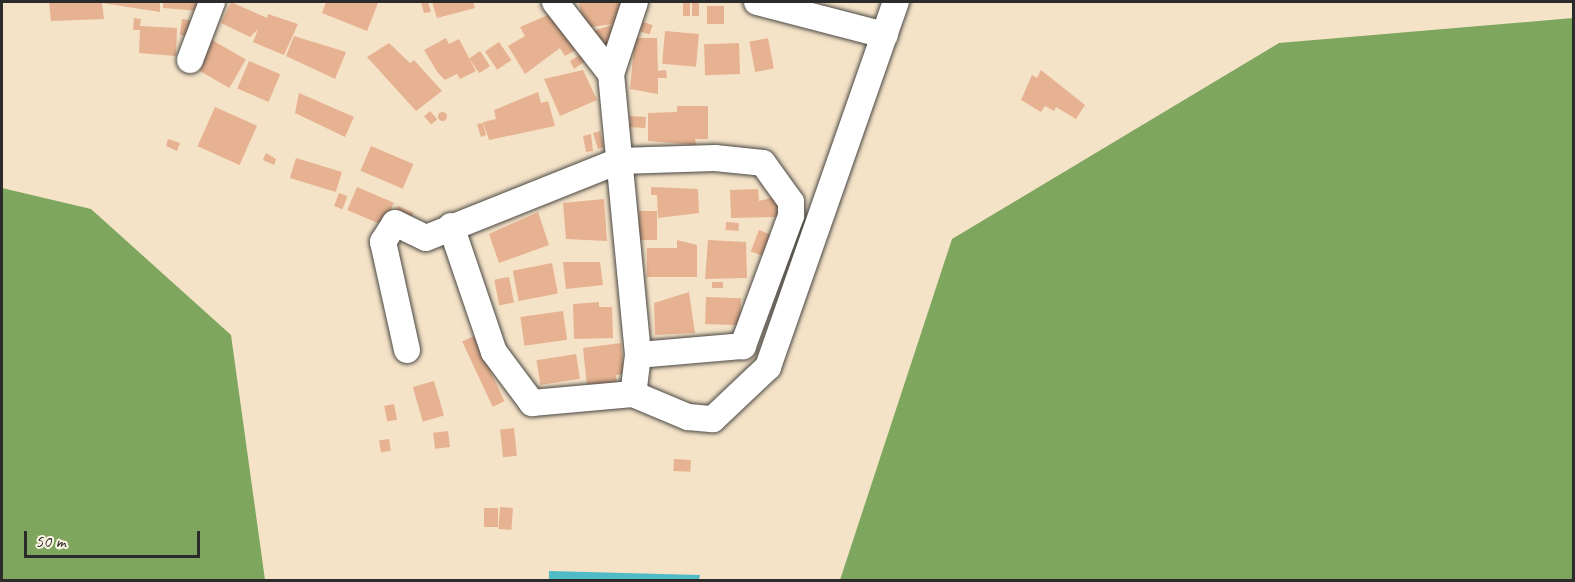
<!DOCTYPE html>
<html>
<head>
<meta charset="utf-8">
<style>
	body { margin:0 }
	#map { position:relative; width:1575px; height:582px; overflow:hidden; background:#f5e3c8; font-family:Caveat,sans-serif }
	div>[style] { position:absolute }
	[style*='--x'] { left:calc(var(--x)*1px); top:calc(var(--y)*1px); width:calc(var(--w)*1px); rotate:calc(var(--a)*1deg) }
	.forest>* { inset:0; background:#7ea65e }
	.water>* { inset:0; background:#4ebbc7 }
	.building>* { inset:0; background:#e7b291; transform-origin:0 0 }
	.round { border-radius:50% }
	.roads { filter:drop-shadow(0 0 2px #494743) drop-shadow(0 0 2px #494743) }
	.street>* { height:26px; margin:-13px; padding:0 13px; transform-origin:13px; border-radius:13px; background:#fff }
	span { translate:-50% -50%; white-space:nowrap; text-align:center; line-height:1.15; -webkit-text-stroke:6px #fcf5e5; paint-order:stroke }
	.frame { position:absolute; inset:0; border:3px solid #2b2b2b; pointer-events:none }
	.scale { position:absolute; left:24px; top:531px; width:176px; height:27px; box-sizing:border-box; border:3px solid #2b2b2b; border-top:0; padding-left:8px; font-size:18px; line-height:21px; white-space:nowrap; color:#2b2b2b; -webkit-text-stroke:4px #fcf5e5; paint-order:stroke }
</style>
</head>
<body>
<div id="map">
	<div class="forest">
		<div style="clip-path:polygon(1573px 18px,1573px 580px,840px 580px,952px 239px,1279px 43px)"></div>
		<div style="clip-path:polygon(2px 188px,91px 209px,231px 335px,265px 580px,2px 580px)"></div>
	</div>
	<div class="water">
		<div style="clip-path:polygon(549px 571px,700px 575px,699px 580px,549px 580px)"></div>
	</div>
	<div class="building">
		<div style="clip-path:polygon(49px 2px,160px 2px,160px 12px,102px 3px,104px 19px,51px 21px)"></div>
		<div style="clip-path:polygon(163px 2px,200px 2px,199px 11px,163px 8px)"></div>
		<div style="clip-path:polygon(231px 2px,267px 18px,268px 14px,298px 24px,284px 55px,253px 42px,258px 29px,250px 37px,221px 23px)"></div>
		<div style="clip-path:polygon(326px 2px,375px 2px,378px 3px,367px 31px,322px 13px)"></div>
		<div style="clip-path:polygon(421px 2px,428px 2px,431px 12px,424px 13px)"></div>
		<div style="clip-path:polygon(432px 2px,473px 2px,475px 8px,437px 18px)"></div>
		<div style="clip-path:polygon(579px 2px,631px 2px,615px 48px,600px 54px,593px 31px,614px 24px,583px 28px)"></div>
		<div style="left:683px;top:2px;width:7px;height:14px"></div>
		<div style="left:692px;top:2px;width:7px;height:14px"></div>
		<div style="left:707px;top:6px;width:17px;height:18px"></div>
		<div style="clip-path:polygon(555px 12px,577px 49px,565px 56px,560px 48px,525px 74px,508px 46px,525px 36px,520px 27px)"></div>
		<div style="clip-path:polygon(134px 18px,141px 19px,140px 26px,177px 28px,176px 56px,139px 53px,140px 30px,133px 30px)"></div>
		<div style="left:182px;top:19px;width:15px;height:16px;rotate:8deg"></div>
		<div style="left:643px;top:22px;width:10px;height:10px;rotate:17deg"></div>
		<div style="left:665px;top:31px;width:34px;height:33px;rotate:5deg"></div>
		<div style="clip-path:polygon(294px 36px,346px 52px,335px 79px,286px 56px)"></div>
		<div style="clip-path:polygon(446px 38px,449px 44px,459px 39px,476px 71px,460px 79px,457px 74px,445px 80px,438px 73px,424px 50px)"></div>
		<div style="clip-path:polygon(635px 38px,657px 38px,658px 71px,666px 70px,667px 78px,658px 78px,658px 94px,630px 89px)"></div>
		<div style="left:768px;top:38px;width:31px;height:19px;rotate:79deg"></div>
		<div style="left:212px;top:40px;width:39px;height:33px;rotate:30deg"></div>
		<div style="left:499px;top:42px;width:22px;height:17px;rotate:56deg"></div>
		<div style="clip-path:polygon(389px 43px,410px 63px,414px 60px,442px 91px,416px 111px,367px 57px)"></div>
		<div style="left:739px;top:43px;width:31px;height:35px;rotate:88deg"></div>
		<div style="left:480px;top:51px;width:18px;height:13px;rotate:56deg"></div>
		<div style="clip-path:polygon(583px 53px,587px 60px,574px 69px,570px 61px)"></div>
		<div style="left:249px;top:61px;width:34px;height:30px;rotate:23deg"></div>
		<div style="clip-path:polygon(583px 70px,597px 100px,560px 116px,544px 79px)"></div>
		<div style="clip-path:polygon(1041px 70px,1085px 105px,1076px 119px,1056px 107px,1054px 111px,1045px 106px,1041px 112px,1021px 100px,1032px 75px,1037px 78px)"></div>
		<div style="clip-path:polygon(538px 92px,541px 103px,548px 101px,555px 126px,489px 140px,483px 122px,496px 119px,494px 110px)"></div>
		<div style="clip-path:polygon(299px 93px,354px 117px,345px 137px,295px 113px)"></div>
		<div style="clip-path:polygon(677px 106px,708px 106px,708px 139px,695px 139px,696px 145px,648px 141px,648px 113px,677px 112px)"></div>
		<div style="left:215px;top:107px;width:46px;height:43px;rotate:24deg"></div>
		<div style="left:430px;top:111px;width:11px;height:8px;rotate:49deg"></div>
		<div class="round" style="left:437.5px;top:111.5px;width:9px;height:9px"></div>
		<div style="left:630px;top:116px;width:16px;height:11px;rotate:4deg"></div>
		<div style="clip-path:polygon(483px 123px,486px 135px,481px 137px,477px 124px)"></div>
		<div style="clip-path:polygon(600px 131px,604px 147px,598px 149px,593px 133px)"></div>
		<div style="clip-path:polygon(591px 134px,593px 151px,586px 152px,583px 136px)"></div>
		<div style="clip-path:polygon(168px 139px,180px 143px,177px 151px,166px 146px)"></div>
		<div style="left:371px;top:146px;width:46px;height:27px;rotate:23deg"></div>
		<div style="clip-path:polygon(266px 153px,276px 159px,274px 165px,263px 160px)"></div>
		<div style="left:296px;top:158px;width:48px;height:21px;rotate:17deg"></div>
		<div style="left:357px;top:187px;width:40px;height:25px;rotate:23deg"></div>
		<div style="clip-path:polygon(651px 187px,698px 189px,699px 213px,658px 218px,657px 195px,651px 195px)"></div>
		<div style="clip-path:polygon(758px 189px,759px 201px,778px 196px,778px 217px,731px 218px,730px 190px)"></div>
		<div style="left:339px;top:193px;width:9px;height:14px;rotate:21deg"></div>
		<div style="clip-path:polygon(604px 199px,607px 241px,566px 239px,563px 203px)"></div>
		<div style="left:398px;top:206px;width:17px;height:9px;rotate:24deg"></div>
		<div style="left:639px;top:211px;width:18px;height:29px"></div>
		<div style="clip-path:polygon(538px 212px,549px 245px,499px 263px,489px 234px)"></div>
		<div style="left:726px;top:222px;width:13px;height:8px;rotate:4deg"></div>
		<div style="left:759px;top:230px;width:17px;height:23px;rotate:21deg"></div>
		<div style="clip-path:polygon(677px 240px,697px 245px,697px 277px,647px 277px,647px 248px,677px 248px)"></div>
		<div style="clip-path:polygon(708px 240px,746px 242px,747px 278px,705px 279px)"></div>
		<div style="clip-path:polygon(563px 262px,600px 262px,603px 285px,566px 289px)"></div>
		<div style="left:552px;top:263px;width:31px;height:40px;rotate:79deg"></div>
		<div style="left:509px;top:277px;width:26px;height:15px;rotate:79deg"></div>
		<div style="left:712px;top:282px;width:11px;height:6px"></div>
		<div style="clip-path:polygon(689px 292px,695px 333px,655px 335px,654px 303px)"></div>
		<div style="left:706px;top:297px;width:35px;height:27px;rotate:2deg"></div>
		<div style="clip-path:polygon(599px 302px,599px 307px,612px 307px,613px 338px,574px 339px,573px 304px)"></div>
		<div style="left:563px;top:311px;width:29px;height:43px;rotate:82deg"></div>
		<div style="left:474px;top:336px;width:72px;height:13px;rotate:65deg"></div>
		<div style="clip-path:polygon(621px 343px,624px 374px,616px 375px,617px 386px,587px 386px,583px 348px)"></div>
		<div style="left:576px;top:354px;width:25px;height:40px;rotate:81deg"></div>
		<div style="left:434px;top:381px;width:36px;height:22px;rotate:74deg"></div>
		<div style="left:394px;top:404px;width:16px;height:10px;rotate:79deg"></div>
		<div style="left:514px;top:428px;width:28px;height:14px;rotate:84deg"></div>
		<div style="left:448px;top:431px;width:16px;height:15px;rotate:83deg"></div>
		<div style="left:389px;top:439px;width:12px;height:10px;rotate:81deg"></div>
		<div style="left:674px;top:459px;width:17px;height:12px;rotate:3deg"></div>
		<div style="left:500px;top:507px;width:13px;height:22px;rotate:4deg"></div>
		<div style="left:484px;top:508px;width:14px;height:19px"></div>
	</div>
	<div class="roads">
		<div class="street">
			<div style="--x:555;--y:2;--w:91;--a:52.1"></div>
			<div style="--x:611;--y:74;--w:282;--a:84.5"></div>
			<div style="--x:638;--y:355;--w:39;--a:97"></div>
			<div style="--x:757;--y:2;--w:132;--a:14.5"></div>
			<div style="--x:190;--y:60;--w:62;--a:-69.2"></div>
			<div style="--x:611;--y:74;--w:76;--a:-71.6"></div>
			<div style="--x:451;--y:226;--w:133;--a:71.2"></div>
			<div style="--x:494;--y:352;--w:64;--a:53.3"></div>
			<div style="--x:532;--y:403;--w:101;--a:-5.1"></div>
			<div style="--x:633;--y:394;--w:60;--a:22.7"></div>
			<div style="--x:688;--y:417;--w:25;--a:5"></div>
			<div style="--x:713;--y:419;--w:76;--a:-43.4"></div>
			<div style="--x:768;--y:367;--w:387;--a:-70.7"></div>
			<div style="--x:407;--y:350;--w:111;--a:-102.5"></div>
			<div style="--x:383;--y:242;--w:22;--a:-58"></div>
			<div style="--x:395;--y:223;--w:34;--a:26"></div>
			<div style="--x:426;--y:238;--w:208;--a:-21.8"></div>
			<div style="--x:619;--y:161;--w:96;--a:-1.8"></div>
			<div style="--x:715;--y:158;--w:48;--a:5.9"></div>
			<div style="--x:763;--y:163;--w:48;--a:54.3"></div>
			<div style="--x:791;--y:202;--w:14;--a:90"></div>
			<div style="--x:791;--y:216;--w:139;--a:110.3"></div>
			<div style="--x:743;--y:346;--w:105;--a:175.1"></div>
		</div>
	</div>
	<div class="frame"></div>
	<div class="scale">50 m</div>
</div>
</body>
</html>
